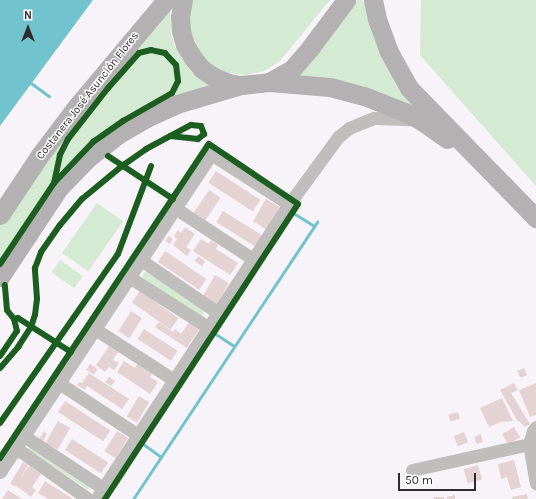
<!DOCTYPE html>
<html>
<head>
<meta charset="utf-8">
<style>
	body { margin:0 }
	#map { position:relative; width:536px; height:499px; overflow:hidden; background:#f8f3f8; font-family:Karla,sans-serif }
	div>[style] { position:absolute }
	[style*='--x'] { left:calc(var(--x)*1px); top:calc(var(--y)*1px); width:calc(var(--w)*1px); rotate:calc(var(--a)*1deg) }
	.green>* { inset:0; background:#d4ead3; transform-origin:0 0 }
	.water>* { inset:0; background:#71c3cd }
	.stream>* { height:3px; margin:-1.5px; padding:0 1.5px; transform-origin:1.5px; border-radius:1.5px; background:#71c3cd }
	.building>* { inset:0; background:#e5d3d3; transform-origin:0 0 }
	.minor>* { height:13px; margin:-6.5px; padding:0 6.5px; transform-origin:6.5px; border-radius:6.5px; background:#c0bdbd }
	.highway>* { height:19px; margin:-9.5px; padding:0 9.5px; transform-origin:9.5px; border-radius:9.5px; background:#b3b1b1 }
	.cycleway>* { height:6px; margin:-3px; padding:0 3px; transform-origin:3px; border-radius:3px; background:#1b5e20 }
	span { translate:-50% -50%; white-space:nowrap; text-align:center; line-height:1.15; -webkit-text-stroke:3px #fff; paint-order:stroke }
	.street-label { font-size:11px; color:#2f2c2e }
	.north { position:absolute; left:8px; top:8px; width:40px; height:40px; -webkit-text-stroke:3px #fff; paint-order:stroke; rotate:0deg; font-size:11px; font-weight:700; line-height:16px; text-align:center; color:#2f2c2e }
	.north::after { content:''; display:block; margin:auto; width:14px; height:18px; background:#2f2c2e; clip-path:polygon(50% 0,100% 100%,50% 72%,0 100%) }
	.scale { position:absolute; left:398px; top:473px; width:78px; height:18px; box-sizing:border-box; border:2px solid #2f2c2e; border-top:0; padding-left:5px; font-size:12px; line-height:14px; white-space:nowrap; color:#2f2c2e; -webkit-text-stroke:3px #fff; paint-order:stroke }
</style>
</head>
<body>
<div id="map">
	<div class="green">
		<div style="clip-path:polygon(190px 0,330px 0,280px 61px,264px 71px,246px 75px,228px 73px,212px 67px,198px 53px,190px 38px)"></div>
		<div style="clip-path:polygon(355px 0,362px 0,365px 4px,426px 115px,292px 76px)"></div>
		<div style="clip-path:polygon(421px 0,536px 0,536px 186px,420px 55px)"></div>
		<div style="clip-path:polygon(170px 9px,171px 34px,175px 47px,191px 72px,210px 84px,125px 121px,0 266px,0 225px,74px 120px)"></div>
		<div style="left:97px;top:203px;width:32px;height:61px;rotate:35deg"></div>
		<div style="left:60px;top:260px;width:28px;height:15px;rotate:35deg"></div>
		<div style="clip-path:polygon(144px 272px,147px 272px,203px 309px,204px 313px,202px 316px,142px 278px)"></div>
		<div style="clip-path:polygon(30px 447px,90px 487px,88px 490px,28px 449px)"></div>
	</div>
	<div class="water">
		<div style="clip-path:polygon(0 0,93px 0,0 126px)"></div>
	</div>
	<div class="stream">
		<div style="--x:28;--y:81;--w:26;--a:36"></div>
		<div style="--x:290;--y:211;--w:28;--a:32"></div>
		<div style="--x:211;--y:331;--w:27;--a:33"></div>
		<div style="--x:139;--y:441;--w:27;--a:36"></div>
		<div style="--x:133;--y:499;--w:333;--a:-56.4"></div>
	</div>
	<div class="building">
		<div style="left:216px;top:171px;width:53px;height:14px;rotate:33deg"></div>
		<div style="left:209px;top:190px;width:14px;height:27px;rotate:34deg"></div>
		<div style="left:266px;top:199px;width:16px;height:26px;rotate:30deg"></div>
		<div style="left:223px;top:211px;width:49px;height:13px;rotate:32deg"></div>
		<div style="clip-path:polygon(185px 227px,195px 234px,186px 247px,191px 250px,187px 256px,173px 245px,177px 239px,174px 236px,178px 230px,181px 233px)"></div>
		<div style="clip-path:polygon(169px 236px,173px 239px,170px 244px,165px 241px)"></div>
		<div style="clip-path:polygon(201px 239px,209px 244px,211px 240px,218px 245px,216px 249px,238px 263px,230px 275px,193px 251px)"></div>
		<div style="left:165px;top:251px;width:50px;height:13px;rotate:34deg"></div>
		<div style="left:198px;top:256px;width:9px;height:6px;rotate:36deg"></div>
		<div style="left:215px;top:275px;width:16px;height:25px;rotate:30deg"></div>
		<div style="left:140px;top:291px;width:47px;height:14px;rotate:35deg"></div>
		<div style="left:131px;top:311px;width:13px;height:24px;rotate:32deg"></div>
		<div style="clip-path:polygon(190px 321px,200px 328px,187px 348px,155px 327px,159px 322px,173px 332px,175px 329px,181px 334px)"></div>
		<div style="left:144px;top:329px;width:40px;height:12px;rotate:33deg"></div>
		<div style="clip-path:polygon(109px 346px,118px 352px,113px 360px,119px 363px,114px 370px,109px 367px,105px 372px,96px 365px)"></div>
		<div style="clip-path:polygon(124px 361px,135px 368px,137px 364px,152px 374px,150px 377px,158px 382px,150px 394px,117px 372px)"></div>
		<div style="left:90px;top:364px;width:9px;height:7px;rotate:32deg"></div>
		<div style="clip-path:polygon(524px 368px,527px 375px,521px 378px,517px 371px)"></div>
		<div style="clip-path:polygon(89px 373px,129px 399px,122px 409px,87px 386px,85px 390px,77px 385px,79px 382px,82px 383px)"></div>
		<div style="clip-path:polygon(109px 377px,115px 381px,111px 386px,105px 382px)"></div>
		<div style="clip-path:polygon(514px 383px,518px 390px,511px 393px,530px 424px,525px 427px,519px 421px,518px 422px,500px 390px)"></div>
		<div style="clip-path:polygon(536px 383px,536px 415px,530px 417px,519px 390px)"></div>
		<div style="left:139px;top:396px;width:12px;height:24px;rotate:31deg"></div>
		<div style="clip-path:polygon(502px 398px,513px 421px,501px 422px,489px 427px,480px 408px)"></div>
		<div style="left:65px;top:401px;width:54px;height:13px;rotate:33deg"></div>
		<div style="left:458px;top:412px;width:7px;height:10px;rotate:74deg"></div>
		<div style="left:58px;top:421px;width:14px;height:25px;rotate:30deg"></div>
		<div style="left:514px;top:427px;width:12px;height:14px;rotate:59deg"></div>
		<div style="clip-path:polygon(44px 431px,47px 434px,43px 441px,39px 439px)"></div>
		<div style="left:117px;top:431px;width:13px;height:24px;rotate:32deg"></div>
		<div style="left:464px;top:432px;width:11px;height:11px;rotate:68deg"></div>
		<div style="clip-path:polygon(481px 434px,483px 442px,477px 444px,474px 437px)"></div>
		<div style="left:72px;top:439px;width:43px;height:13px;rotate:33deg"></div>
		<div style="clip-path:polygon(514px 460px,521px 487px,511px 490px,507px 477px,501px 479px,498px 464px)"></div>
		<div style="left:23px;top:462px;width:6px;height:25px;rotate:31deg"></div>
		<div style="left:478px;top:465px;width:15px;height:15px;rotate:74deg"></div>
		<div style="clip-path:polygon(29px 466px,41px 474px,32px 487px,36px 490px,31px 497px,15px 485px)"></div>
		<div style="clip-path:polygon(45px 481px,73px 499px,48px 499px,38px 493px)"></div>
		<div style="clip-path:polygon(8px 490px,22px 499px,2px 499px)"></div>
		<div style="clip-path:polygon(527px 494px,528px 499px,513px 499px,512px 497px)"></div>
		<div style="clip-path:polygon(455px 495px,455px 499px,447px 499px,447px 497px)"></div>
		<div style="left:434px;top:497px;width:10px;height:2px"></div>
	</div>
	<div class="minor">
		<div style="--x:175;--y:208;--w:93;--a:33.2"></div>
		<div style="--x:141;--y:260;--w:93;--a:34.5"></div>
		<div style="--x:129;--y:277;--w:93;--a:32.3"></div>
		<div style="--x:95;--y:329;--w:94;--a:32.8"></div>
		<div style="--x:59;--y:383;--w:95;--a:33.4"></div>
		<div style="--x:536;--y:427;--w:5;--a:127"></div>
		<div style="--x:533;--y:431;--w:14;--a:107"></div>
		<div style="--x:529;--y:444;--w:40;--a:80"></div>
		<div style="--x:24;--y:436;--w:95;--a:33.4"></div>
		<div style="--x:16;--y:448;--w:88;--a:35.3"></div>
		<div style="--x:412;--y:470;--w:120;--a:-12.5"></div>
		<div style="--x:0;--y:472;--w:382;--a:-56.4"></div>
		<div style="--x:211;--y:154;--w:93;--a:32.7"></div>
		<div style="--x:96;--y:499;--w:353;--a:-56.8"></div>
		<div style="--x:289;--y:204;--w:83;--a:-53.8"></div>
		<div style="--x:338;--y:137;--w:14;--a:-39"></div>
		<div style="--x:349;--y:128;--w:27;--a:-22"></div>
		<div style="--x:374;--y:118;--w:37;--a:2"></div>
	</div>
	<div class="highway">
		<div style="--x:183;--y:0;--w:17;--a:100"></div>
		<div style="--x:180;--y:17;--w:14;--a:86"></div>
		<div style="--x:181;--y:31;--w:15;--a:74"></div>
		<div style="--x:185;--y:45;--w:15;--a:58"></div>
		<div style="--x:193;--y:58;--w:14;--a:51"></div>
		<div style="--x:202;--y:69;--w:14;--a:34"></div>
		<div style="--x:214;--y:77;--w:15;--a:23"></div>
		<div style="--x:228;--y:83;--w:13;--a:9"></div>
		<div style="--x:241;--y:85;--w:28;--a:-6"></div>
		<div style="--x:269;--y:82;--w:26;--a:-29"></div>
		<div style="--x:292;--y:69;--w:28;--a:-49"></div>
		<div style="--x:310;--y:48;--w:60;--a:-53.1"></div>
		<div style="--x:373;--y:0;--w:19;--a:78"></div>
		<div style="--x:377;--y:19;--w:33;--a:70"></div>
		<div style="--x:388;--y:50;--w:43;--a:61.1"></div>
		<div style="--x:409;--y:88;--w:182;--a:45.7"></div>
		<div style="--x:269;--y:82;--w:61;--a:4.7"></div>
		<div style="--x:330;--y:87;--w:35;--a:15"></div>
		<div style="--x:364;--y:96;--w:46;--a:21.6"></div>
		<div style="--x:407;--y:113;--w:15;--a:28"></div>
		<div style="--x:420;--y:120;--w:33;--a:35"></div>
		<div style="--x:0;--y:215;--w:72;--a:-56.3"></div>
		<div style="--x:40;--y:155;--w:61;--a:-52.9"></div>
		<div style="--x:77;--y:106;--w:138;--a:-50"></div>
		<div style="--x:0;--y:277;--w:107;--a:-56.5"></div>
		<div style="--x:59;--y:188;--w:42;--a:-46"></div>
		<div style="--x:88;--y:158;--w:37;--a:-38"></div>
		<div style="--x:117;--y:135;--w:34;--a:-30"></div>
		<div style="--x:146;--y:118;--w:34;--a:-24"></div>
		<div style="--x:177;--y:104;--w:67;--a:-16.5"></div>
	</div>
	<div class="cycleway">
		<div style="--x:108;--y:156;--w:78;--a:33.5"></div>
		<div style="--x:0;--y:264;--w:97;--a:-56.3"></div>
		<div style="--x:54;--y:183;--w:57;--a:-46.4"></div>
		<div style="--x:93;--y:142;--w:37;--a:-35"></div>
		<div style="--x:123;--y:121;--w:56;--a:-29.7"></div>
		<div style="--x:172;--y:93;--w:13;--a:-63"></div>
		<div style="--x:178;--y:81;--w:16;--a:-97"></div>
		<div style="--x:176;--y:65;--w:16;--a:-133"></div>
		<div style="--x:165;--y:53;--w:14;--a:-168"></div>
		<div style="--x:151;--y:50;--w:12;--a:166"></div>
		<div style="--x:139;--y:53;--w:47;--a:131.5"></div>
		<div style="--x:108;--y:88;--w:65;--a:128.1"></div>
		<div style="--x:68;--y:139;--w:18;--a:117"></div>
		<div style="--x:60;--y:155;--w:29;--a:102"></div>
		<div style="--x:14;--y:319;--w:4;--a:-14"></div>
		<div style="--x:18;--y:318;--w:63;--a:32.7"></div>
		<div style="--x:0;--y:356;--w:30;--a:-56"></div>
		<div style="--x:17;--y:331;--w:12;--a:-104"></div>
		<div style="--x:14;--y:319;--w:11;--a:-128"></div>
		<div style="--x:7;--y:310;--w:25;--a:-95"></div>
		<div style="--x:0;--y:368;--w:28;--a:-49"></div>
		<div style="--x:18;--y:347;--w:24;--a:-57"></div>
		<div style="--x:31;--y:327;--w:13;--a:-72"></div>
		<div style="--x:35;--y:315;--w:16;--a:-83"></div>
		<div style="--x:37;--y:299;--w:31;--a:-94"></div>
		<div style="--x:35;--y:268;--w:17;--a:-69"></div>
		<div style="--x:41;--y:252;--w:33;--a:-55"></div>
		<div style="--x:60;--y:225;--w:34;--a:-50"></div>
		<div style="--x:82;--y:199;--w:52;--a:-39.5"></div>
		<div style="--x:122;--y:166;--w:29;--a:-35"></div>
		<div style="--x:146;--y:149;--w:51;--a:-28.1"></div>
		<div style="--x:191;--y:125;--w:10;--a:6"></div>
		<div style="--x:201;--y:126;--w:9;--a:69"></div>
		<div style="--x:204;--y:134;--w:8;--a:140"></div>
		<div style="--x:198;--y:139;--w:28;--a:-174"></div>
		<div style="--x:0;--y:423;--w:206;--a:-55.1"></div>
		<div style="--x:118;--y:254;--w:94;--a:-69.4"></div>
		<div style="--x:0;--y:458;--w:377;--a:-56.4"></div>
		<div style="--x:209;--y:144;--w:107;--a:34"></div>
		<div style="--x:298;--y:204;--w:353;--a:123.2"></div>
	</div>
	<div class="street-label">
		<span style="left:88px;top:96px;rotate:-52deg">Costanera José Asunción Flores</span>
	</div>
	<div class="north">N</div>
	<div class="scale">50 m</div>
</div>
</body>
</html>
